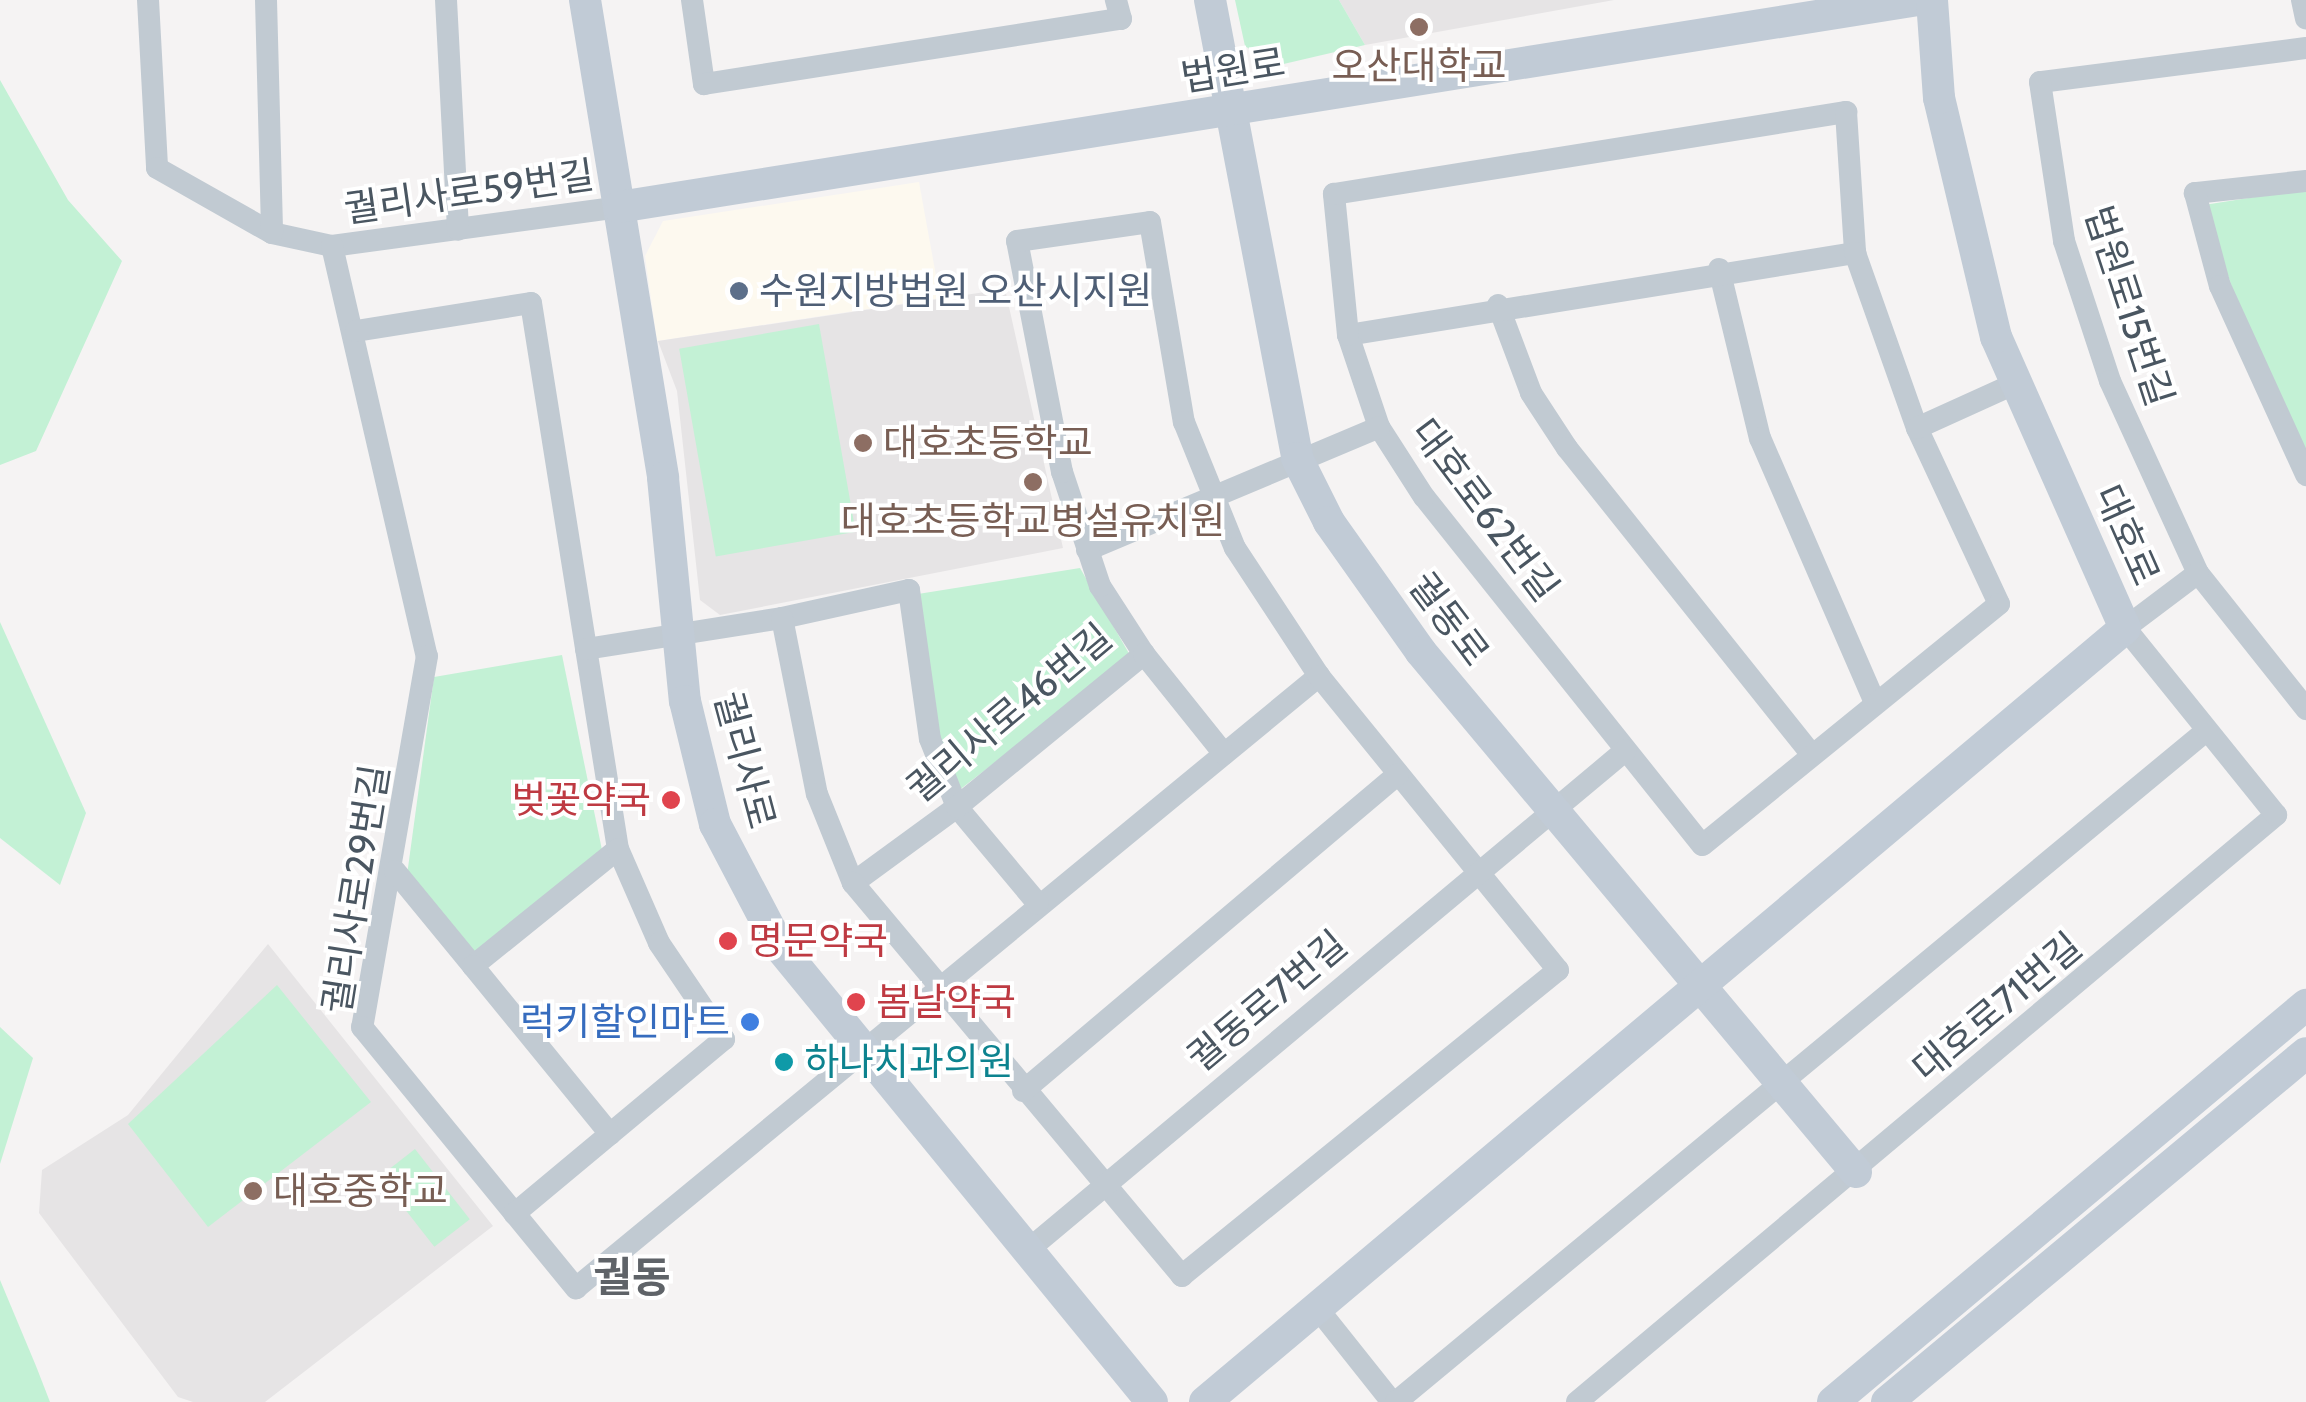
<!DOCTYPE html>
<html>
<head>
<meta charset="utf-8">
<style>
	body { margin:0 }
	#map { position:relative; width:2306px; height:1402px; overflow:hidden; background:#f5f3f3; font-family:Cabin,"Noto Sans KR",sans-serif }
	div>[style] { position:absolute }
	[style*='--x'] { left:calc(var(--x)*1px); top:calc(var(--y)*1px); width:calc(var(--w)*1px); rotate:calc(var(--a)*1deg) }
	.commercial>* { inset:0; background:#fdf9ef }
	.education>* { inset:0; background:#e6e4e5 }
	.green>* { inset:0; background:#c3f1d5; transform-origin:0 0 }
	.street>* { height:22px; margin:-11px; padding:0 11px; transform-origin:11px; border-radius:11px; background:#c1cad2 }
	.secondary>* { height:32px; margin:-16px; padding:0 16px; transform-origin:16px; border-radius:16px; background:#c1cbd6 }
	.dots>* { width:28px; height:28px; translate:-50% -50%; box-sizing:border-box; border:5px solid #fff; border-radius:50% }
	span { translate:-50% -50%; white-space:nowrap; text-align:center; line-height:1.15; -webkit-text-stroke:8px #fff; paint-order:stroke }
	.education-label { font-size:38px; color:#785e54 }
	.left { translate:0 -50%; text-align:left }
	.street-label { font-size:38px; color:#4a5661 }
	.service-label { font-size:38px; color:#4e5e75 }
	.health-label { font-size:38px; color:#be3a42 }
	.right { translate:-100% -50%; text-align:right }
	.shop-label { font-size:38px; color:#366cbe }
	.culture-label { font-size:38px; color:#0d838f }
	.quarter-label { font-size:42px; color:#5f6368; font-weight:700 }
</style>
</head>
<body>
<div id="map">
	<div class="commercial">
		<div style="clip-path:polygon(919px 182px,940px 298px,657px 341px,645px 256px,663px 221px)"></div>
	</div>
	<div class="education">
		<div style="clip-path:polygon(1339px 0,1614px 0,1365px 45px)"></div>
		<div style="clip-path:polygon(1005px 289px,1063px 548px,720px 615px,700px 600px,677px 391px,658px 341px)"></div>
		<div style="clip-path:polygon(268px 944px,493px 1226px,265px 1402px,193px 1402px,178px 1397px,39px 1213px,42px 1170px,128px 1115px)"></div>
	</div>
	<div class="green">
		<div style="clip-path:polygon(1235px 0,1339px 0,1365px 45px,1275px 66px,1245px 46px)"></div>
		<div style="clip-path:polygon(0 80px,68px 200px,122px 261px,36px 451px,0 465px)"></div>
		<div style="clip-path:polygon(2306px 189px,2306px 461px,2267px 390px,2204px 205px)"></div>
		<div style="left:819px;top:324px;width:211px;height:142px;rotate:80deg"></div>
		<div style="clip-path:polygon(1080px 568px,1131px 657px,958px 791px,936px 735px,918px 594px)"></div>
		<div style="clip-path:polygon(0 622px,86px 813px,60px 885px,0 838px)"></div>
		<div style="clip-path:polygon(562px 655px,602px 850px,475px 952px,407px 875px,434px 677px)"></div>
		<div style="clip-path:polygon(277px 985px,371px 1102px,208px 1227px,128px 1124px)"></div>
		<div style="clip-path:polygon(0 1027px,33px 1058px,0 1164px)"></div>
		<div style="left:415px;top:1149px;width:89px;height:45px;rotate:52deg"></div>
		<div style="clip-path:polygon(0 1280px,36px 1366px,50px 1402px,0 1402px)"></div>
	</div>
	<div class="street">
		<div style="--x:148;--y:0;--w:168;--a:86.9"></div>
		<div style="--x:157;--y:168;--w:132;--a:29.5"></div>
		<div style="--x:272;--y:233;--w:61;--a:12.2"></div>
		<div style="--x:332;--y:246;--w:290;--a:-7.7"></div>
		<div style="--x:266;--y:0;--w:233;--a:88.5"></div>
		<div style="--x:446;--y:0;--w:230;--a:87"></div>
		<div style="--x:692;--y:0;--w:85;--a:81.9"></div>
		<div style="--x:704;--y:84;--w:422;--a:-8.9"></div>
		<div style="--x:1121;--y:19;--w:20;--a:-105"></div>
		<div style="--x:2302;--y:0;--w:19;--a:78"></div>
		<div style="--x:2306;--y:48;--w:268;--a:172.7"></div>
		<div style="--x:2040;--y:82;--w:161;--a:81.4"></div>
		<div style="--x:2064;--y:241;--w:147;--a:71.8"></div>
		<div style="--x:2110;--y:381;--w:211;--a:65.4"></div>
		<div style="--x:2198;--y:573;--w:174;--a:51.5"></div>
		<div style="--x:2306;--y:181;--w:112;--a:173.8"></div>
		<div style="--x:2195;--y:193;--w:96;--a:75"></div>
		<div style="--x:2220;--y:286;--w:208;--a:65.5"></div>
		<div style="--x:332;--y:246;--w:421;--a:77"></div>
		<div style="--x:427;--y:656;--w:377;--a:99.9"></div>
		<div style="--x:362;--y:1027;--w:338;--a:50.7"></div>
		<div style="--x:576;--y:1288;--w:963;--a:-39.48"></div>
		<div style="--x:1719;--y:269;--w:174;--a:76.4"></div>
		<div style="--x:1760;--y:438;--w:286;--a:66.5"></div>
		<div style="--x:1498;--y:305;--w:94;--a:69.4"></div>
		<div style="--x:1531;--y:393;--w:66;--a:56.8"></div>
		<div style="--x:1567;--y:448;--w:389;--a:51.4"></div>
		<div style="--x:356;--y:331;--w:177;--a:-9.1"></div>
		<div style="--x:531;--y:303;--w:553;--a:80.95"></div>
		<div style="--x:1348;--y:335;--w:514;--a:-9.19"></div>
		<div style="--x:1917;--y:428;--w:194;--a:65"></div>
		<div style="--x:1999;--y:604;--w:382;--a:140.9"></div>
		<div style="--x:1702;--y:845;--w:445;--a:-128.6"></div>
		<div style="--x:1424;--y:497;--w:83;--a:-122.7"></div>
		<div style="--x:1379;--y:427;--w:97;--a:-108.6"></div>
		<div style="--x:1348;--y:335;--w:142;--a:-95.7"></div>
		<div style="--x:1334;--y:194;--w:519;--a:-9.1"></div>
		<div style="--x:1846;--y:112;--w:141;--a:86.3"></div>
		<div style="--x:1855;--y:253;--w:186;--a:70.5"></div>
		<div style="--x:1917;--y:428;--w:109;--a:-24.4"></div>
		<div style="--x:1087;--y:550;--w:317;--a:-22.8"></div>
		<div style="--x:782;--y:618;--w:130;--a:-12.4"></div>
		<div style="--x:909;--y:590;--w:150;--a:82"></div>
		<div style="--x:930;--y:739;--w:73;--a:68.3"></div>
		<div style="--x:957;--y:807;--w:126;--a:50.1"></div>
		<div style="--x:586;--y:649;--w:198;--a:-9"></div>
		<div style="--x:782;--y:618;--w:179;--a:78.8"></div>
		<div style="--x:817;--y:794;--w:96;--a:68"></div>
		<div style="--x:853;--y:883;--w:129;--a:-36.2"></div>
		<div style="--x:957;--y:807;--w:242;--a:-39.3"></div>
		<div style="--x:1144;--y:654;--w:81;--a:-122.9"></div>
		<div style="--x:1100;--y:586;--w:120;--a:-108.4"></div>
		<div style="--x:1062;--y:472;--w:235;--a:-101"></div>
		<div style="--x:1017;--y:241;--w:134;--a:-8.1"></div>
		<div style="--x:1150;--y:222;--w:203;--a:80.4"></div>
		<div style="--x:1184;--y:422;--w:136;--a:68"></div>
		<div style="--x:1235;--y:548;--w:153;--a:56.7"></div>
		<div style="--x:1319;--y:676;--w:379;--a:50.9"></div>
		<div style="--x:1558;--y:970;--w:485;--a:140.9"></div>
		<div style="--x:1182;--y:1276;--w:513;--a:-129.93"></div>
		<div style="--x:1144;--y:654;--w:128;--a:51.3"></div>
		<div style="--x:395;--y:871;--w:123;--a:50.6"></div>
		<div style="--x:473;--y:966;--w:186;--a:-38.9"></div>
		<div style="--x:618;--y:849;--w:103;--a:66.4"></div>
		<div style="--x:659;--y:943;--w:116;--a:55.9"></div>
		<div style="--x:724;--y:1039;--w:273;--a:140.2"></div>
		<div style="--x:473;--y:966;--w:217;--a:50.8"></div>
		<div style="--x:1023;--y:1091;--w:491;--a:-40.2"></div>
		<div style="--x:1028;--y:1250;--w:779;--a:-39.9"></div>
		<div style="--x:1318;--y:1309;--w:119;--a:51.5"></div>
		<div style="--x:1396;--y:1402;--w:1052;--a:-39.64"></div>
		<div style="--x:1577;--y:1402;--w:913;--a:-40.02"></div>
		<div style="--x:2276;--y:815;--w:240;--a:-128.9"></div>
		<div style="--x:2125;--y:628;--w:91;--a:-37"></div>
	</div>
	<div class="secondary">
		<div style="--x:585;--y:0;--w:484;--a:80.7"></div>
		<div style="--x:663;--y:478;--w:224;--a:84.4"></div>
		<div style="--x:685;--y:701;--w:127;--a:76.3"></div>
		<div style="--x:715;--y:824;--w:138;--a:62.3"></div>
		<div style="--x:779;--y:946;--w:589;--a:50.72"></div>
		<div style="--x:1210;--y:0;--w:466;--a:79.2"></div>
		<div style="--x:1297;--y:458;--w:72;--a:63.4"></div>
		<div style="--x:1329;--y:522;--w:159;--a:54.7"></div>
		<div style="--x:1421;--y:652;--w:678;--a:50.09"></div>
		<div style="--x:619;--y:207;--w:1314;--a:-9.06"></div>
		<div style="--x:1205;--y:1402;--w:1202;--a:-40.07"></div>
		<div style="--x:2125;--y:628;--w:318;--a:-113.9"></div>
		<div style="--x:1996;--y:337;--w:246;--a:-103.4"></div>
		<div style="--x:1939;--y:98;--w:98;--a:-94.1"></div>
		<div style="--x:1833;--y:1402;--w:618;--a:-40.01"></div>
		<div style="--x:1887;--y:1402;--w:545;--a:-39.79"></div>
	</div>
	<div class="dots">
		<div style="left:1419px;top:27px;background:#8d6e63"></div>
		<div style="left:739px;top:291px;background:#5c6f8a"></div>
		<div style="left:863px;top:443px;background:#8d6e63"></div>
		<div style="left:1033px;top:482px;background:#8d6e63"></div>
		<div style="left:671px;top:800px;background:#e0444e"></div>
		<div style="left:728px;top:941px;background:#e0444e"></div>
		<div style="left:856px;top:1002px;background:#e0444e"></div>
		<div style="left:750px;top:1022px;background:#3f7fe0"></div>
		<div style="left:784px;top:1062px;background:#0f9aa8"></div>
		<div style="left:253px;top:1191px;background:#8d6e63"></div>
	</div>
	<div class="education-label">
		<span style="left:1419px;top:66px">오산대학교</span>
		<span class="left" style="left:883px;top:443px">대호초등학교</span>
		<span style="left:1033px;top:521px">대호초등학교병설유치원</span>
		<span class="left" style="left:273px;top:1191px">대호중학교</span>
	</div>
	<div class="street-label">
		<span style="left:1233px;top:70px;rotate:-9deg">법원로</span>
		<span style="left:469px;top:192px;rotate:-8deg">궐리사로59번길</span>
		<span style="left:2129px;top:306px;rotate:72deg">법원로15번길</span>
		<span style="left:1485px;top:510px;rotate:53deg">대호로62번길</span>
		<span style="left:2127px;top:535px;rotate:66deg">대호로</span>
		<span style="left:1449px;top:619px;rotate:53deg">궐동로</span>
		<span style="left:1009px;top:713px;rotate:-40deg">궐리사로46번길</span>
		<span style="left:745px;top:760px;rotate:75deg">궐리사로</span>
		<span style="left:356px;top:889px;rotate:-81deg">궐리사로29번길</span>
		<span style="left:1267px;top:1001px;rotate:-40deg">궐동로7번길</span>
		<span style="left:1997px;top:1007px;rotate:-40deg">대호로71번길</span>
	</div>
	<div class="service-label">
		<span class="left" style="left:759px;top:291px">수원지방법원 오산시지원</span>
	</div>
	<div class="health-label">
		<span class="right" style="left:651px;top:800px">벚꽃약국</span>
		<span class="left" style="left:748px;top:941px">명문약국</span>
		<span class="left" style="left:876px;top:1002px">봄날약국</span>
	</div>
	<div class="shop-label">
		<span class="right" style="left:730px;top:1022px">럭키할인마트</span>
	</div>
	<div class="culture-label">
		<span class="left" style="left:804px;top:1062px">하나치과의원</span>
	</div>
	<div class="quarter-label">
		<span style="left:632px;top:1277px">궐동</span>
	</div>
</div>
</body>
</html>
